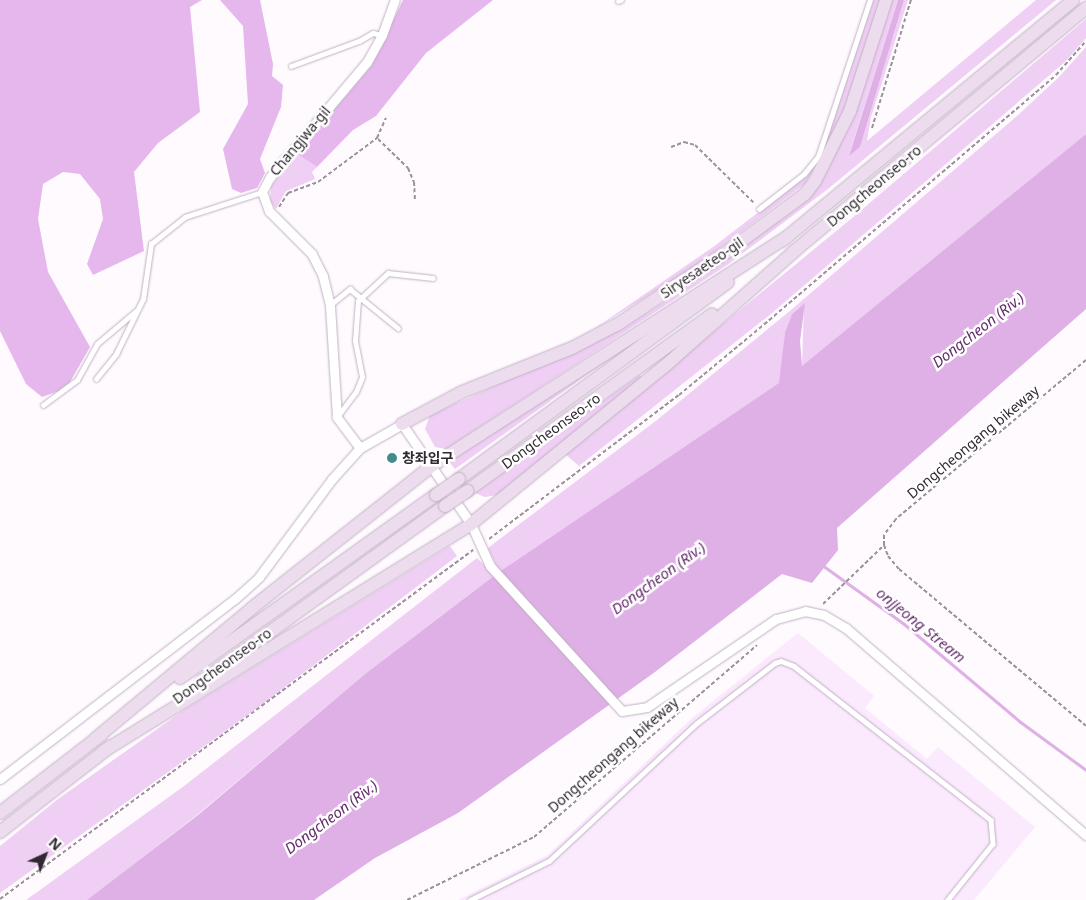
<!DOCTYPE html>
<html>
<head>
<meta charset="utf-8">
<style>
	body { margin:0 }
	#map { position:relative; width:1086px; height:900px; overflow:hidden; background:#fefafe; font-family:"Noto Sans","Noto Sans KR",sans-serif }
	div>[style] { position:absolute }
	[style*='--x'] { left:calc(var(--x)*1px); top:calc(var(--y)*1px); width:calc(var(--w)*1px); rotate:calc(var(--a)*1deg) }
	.built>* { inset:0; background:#fbe9fe }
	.green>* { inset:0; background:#efcff4 }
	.forest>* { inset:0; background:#e5b7ed }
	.water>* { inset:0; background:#deb0e5 }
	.stream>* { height:3px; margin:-1.5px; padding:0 1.5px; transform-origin:1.5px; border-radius:1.5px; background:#deb0e5 }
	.path>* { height:2px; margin-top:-1px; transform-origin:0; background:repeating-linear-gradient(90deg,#999399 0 4px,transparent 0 6.5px) }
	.roads { filter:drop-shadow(0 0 1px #c1b0c3) drop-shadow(0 0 1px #c1b0c3) }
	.lane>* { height:4.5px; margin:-2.25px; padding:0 2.25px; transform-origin:2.25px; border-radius:2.25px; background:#fff }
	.street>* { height:9px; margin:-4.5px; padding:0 4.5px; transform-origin:4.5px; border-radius:4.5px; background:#fff }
	.secondary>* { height:12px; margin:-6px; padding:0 6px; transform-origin:6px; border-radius:6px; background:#ecdcee }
	.bridges { filter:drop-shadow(0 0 1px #c1b0c3) drop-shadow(0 0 1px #c1b0c3) }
	.secondary-bridge>* { height:12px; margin:-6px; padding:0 6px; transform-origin:6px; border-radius:6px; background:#ecdcee }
	.dots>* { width:14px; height:14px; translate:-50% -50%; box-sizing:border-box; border:2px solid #fff; border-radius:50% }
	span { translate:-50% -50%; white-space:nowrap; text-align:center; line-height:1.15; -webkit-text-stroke:5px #fff; paint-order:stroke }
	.street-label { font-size:14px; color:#302931 }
	.poi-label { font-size:14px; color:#302931; font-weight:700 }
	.left { translate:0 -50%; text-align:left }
	.water-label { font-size:15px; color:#632c6c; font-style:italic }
	.north { position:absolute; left:20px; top:830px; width:50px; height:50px; -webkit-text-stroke:4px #fff; paint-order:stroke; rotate:43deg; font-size:14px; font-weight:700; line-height:20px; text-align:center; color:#302931 }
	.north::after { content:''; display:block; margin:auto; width:18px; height:22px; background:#302931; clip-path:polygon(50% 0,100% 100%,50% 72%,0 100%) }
</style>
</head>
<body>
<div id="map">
	<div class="built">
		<div style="clip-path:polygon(798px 633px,874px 696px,865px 708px,927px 759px,938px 747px,1035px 827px,974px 900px,458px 900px,548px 855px,693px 717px)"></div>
	</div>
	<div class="green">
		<div style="clip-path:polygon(873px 0,880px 0,844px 111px,806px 183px,696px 266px,594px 329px,713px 247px,806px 176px,819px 157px,830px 131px)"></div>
		<div style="clip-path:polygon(892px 0,898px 0,849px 155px,860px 147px,904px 0,908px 0,871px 117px,867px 141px,1036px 0,1056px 0,828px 189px,727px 265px,446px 449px,435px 447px,425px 429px,430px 415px,622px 329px,680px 292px,800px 206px,824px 177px,855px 115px)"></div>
		<div style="clip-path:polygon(1086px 19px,1086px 38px,1066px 61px,772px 313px,579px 466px,565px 454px,852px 218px)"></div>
		<div style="clip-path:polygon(1086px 47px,1086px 134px,833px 342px,802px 366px,804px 304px,792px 314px,785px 332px,780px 383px,499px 572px,365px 674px,197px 815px,93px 896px,87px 900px,26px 900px,184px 786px,477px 558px,485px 566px,499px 571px,488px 548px,657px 420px,791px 310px,1017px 116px,1058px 78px)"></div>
		<div style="clip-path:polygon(297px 154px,317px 167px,312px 172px,315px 179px,286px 191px,276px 209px,270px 201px,271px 186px)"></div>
		<div style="clip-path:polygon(647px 332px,455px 469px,450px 463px,450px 461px)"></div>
		<div style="clip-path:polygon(640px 375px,642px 378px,497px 495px,485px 497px,475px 493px)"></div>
		<div style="clip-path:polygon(450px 546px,457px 556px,260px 706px,0 893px,0 846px,58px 799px,187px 708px)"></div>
	</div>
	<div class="forest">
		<div style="clip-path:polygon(0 0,202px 0,190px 7px,200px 112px,158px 143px,134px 172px,144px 251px,93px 275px,87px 264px,103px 219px,100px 199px,80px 174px,63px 172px,43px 184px,38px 219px,48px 272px,90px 347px,70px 382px,59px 391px,42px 397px,26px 384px,0 331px)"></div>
		<div style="clip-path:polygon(220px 0,260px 0,273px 64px,272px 76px,283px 85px,281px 107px,260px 159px,265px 173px,257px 188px,241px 193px,232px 189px,223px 149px,248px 104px,243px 26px)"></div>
		<div style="clip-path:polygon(403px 0,493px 0,426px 53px,376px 116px,353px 130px,317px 167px,297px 154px,371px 66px)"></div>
	</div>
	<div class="water">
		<div style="clip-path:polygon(898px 0,904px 0,860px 147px,849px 156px)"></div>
		<div style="clip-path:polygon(1086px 134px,1086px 309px,837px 528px,838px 550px,812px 583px,782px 574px,655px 672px,458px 813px,375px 858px,314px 900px,87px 900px,198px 815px,365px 674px,499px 572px,779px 383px,785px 332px,792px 314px,805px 303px,800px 341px,802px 366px)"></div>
	</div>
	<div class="stream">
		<div style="--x:822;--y:565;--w:101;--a:35.7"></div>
		<div style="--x:904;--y:624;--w:150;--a:40.1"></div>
		<div style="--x:1019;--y:721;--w:83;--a:36.2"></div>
	</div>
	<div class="path">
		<div style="--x:872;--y:128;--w:134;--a:-73.1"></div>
		<div style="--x:378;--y:139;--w:42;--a:44"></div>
		<div style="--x:408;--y:168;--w:15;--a:67"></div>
		<div style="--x:414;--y:182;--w:17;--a:87"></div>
		<div style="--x:671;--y:147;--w:14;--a:-21"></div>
		<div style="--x:684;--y:142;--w:11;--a:15"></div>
		<div style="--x:695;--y:145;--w:84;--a:44.5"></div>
		<div style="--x:279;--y:207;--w:17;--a:-57"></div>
		<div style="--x:288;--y:193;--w:32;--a:-20"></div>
		<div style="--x:318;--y:182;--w:74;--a:-36.7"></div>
		<div style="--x:377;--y:138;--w:22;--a:-66"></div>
		<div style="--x:1086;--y:360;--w:248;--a:140.1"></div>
		<div style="--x:896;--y:519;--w:20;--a:127"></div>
		<div style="--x:884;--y:535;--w:10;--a:90"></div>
		<div style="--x:884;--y:545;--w:12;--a:70"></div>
		<div style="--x:888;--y:556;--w:17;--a:50"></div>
		<div style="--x:899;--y:569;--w:244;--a:40"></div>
		<div style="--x:489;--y:539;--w:238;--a:-37.2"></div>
		<div style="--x:679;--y:395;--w:124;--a:-39.7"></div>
		<div style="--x:774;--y:316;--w:371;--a:-40.5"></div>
		<div style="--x:1056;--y:75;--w:45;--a:-48.6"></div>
		<div style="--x:823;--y:604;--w:85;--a:-44"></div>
		<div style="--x:0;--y:899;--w:588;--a:-36.42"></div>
		<div style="--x:407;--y:900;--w:142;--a:-26.4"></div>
		<div style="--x:534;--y:837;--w:294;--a:-40.7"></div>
	</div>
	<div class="roads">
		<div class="lane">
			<div style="--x:618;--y:1;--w:3;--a:-18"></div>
			<div style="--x:291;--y:66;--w:72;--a:-20.2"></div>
			<div style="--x:359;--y:41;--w:16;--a:-30"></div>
			<div style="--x:373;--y:33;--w:9;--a:13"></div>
			<div style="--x:759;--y:209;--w:57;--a:-37.9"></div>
			<div style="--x:804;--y:174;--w:22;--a:-51"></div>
			<div style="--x:818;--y:157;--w:165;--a:-71.7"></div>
			<div style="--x:330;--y:305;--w:26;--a:-39"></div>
			<div style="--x:350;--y:289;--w:62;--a:39.1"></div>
			<div style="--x:96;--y:379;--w:32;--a:-51"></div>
			<div style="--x:116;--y:354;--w:61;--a:-63.9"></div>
			<div style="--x:143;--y:299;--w:56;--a:-81.7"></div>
			<div style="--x:151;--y:244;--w:43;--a:-38.5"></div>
			<div style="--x:185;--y:217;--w:81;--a:-18"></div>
			<div style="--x:43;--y:405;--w:42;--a:-36.3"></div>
			<div style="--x:77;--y:380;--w:41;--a:-60.9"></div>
			<div style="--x:97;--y:344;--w:51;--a:-40.2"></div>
			<div style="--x:337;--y:417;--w:31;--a:-53"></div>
			<div style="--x:356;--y:392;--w:16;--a:-68"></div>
			<div style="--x:362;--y:377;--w:37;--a:-101"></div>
			<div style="--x:355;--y:341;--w:40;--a:-85.7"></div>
			<div style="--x:358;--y:301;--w:41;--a:-43"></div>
			<div style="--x:388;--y:273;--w:45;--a:6.3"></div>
			<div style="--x:470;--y:900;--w:88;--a:-26.3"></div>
			<div style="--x:549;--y:861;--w:202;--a:-43"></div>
			<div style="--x:697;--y:723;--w:98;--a:-37.6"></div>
			<div style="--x:775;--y:663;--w:6;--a:-18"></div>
			<div style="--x:781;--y:661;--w:14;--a:21"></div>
			<div style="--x:794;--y:666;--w:250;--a:38"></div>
			<div style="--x:991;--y:820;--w:24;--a:85"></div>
			<div style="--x:993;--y:844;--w:72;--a:128.8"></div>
		</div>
		<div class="street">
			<div style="--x:360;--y:448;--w:39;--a:-127"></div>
			<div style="--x:337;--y:417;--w:112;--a:-93.6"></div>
			<div style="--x:330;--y:305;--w:30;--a:-104"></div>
			<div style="--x:323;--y:276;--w:25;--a:-117"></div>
			<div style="--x:312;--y:254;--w:61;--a:-135"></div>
			<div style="--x:269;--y:211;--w:20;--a:-110"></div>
			<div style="--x:262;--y:192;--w:17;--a:-62"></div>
			<div style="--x:270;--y:177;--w:150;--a:-49.9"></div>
			<div style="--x:367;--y:62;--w:31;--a:-61"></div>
			<div style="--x:382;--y:35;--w:37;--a:-70"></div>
			<div style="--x:0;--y:779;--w:297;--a:-37.5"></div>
			<div style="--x:236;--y:598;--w:31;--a:-42"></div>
			<div style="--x:259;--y:577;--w:122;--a:-53.3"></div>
			<div style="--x:332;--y:479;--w:42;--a:-47.9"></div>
			<div style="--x:360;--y:448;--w:48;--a:-29.7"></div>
			<div style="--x:402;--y:424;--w:121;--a:55.4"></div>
			<div style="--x:471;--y:524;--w:46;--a:65.7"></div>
			<div style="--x:490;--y:566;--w:196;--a:47.7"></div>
			<div style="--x:622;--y:711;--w:25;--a:-9"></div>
			<div style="--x:647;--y:707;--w:156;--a:-34.3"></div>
			<div style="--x:776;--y:619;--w:30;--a:-15"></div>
			<div style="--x:805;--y:611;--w:19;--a:12"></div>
			<div style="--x:824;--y:615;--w:26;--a:31"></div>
			<div style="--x:846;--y:628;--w:317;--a:40.8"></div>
		</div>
		<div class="secondary">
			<div style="--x:782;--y:241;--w:378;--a:-39.6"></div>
			<div style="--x:792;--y:253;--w:383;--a:-39.8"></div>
			<div style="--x:402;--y:424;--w:68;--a:-28.1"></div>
			<div style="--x:462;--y:392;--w:118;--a:-21.8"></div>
			<div style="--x:572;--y:348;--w:52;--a:-27.6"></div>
			<div style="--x:618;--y:324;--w:132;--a:-33.6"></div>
			<div style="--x:728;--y:251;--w:96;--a:-36.5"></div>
			<div style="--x:805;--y:194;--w:16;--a:-52"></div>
			<div style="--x:815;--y:181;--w:78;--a:-63.4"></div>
			<div style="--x:850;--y:111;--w:117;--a:-72"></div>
			<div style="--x:459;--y:479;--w:333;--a:-36.2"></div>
			<div style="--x:467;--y:491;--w:302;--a:-35.8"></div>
			<div style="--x:180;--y:678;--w:315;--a:-35.6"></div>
			<div style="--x:202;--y:681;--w:299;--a:-35.8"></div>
			<div style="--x:95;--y:739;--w:204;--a:-39.8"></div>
			<div style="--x:252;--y:608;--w:231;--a:-38.3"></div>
			<div style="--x:433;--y:465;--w:421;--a:-32.8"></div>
			<div style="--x:104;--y:751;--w:432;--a:-31.7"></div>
			<div style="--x:471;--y:524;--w:250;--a:-39.2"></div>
			<div style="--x:665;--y:366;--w:176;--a:-41.6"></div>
			<div style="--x:0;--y:813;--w:128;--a:-37.7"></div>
			<div style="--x:0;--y:832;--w:140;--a:-37.8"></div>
		</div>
	</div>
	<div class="bridges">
		<div class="secondary-bridge">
			<div style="--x:436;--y:495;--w:28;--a:-35"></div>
			<div style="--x:445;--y:506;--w:27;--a:-34"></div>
		</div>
	</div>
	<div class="dots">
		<div style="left:392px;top:458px;background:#438b8d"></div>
	</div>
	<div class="street-label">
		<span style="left:300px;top:141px;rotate:-50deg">Changjwa-gil</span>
		<span style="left:874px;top:186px;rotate:-40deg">Dongcheonseo-ro</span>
		<span style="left:702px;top:268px;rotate:-34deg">Siryesaeteo-gil</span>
		<span style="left:551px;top:431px;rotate:-36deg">Dongcheonseo-ro</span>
		<span style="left:973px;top:442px;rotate:-40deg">Dongcheongang bikeway</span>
		<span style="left:222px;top:666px;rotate:-36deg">Dongcheonseo-ro</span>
		<span style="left:613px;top:755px;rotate:-41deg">Dongcheongang bikeway</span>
	</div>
	<div class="poi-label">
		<span class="left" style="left:402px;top:458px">창좌입구</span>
	</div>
	<div class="water-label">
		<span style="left:978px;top:330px;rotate:-38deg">Dongcheon (Riv.)</span>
		<span style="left:658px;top:578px;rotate:-36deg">Dongcheon (Riv.)</span>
		<span style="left:921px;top:625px;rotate:39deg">onjjeong Stream</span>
		<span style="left:331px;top:817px;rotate:-37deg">Dongcheon (Riv.)</span>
	</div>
	<div class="north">N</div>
</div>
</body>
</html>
